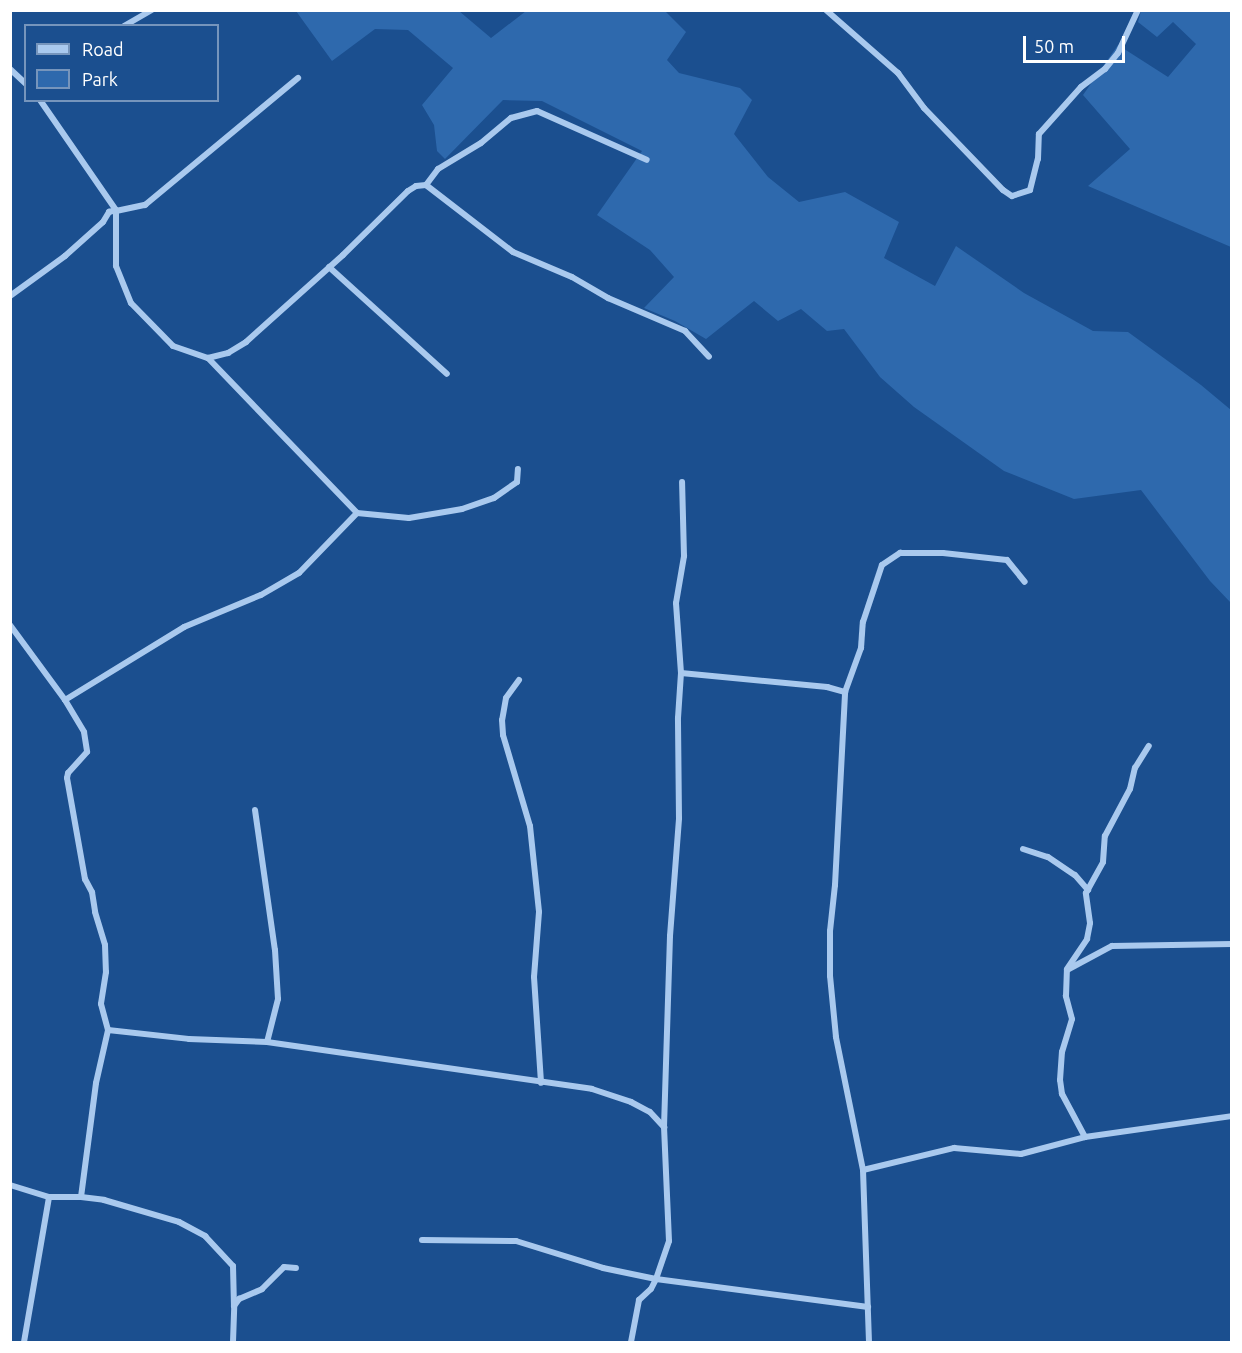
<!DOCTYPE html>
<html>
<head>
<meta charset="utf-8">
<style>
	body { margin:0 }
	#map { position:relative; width:1242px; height:1353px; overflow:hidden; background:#1b4f8f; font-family:Ubuntu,sans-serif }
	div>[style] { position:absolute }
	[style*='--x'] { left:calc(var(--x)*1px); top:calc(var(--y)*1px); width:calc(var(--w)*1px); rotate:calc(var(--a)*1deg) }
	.green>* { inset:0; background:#2e69ad }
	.minor>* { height:6px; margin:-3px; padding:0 3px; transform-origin:3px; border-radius:3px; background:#a9c9ee }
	span { translate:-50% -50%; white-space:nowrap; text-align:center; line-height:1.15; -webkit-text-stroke:4.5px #1b4f8f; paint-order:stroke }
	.frame { position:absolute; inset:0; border:12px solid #fff; pointer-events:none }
	.legend { position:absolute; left:24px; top:24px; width:195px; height:78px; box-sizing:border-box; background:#1b4f8f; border:2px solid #7695bc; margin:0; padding:8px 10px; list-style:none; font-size:18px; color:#fff }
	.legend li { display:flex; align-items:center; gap:12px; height:30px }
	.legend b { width:30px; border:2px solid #7695bc }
	.scale { position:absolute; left:1023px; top:36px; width:102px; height:27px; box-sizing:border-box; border:3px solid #fff; border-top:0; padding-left:8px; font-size:18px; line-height:21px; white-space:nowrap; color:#fff; -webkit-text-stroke:4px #1b4f8f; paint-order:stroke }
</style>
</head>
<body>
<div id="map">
	<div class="green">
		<div style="clip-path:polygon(296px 11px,459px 11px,491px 38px,526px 11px,665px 11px,686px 32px,667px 60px,679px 73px,740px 88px,752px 100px,734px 134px,768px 177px,799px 202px,845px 192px,899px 222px,884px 258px,935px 286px,956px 246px,1024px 293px,1093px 331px,1128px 332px,1201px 385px,1231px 410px,1231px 603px,1210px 581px,1141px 490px,1074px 499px,1004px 471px,914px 407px,880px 377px,844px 329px,827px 331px,801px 309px,778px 321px,754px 301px,706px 339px,675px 321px,644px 308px,674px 277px,650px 250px,597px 215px,642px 151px,542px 101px,503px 100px,445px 159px,437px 151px,434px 125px,422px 105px,453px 68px,408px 30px,375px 29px,332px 61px)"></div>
		<div style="clip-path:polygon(1141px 11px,1231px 11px,1231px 247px,1088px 186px,1130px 149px,1083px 95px,1118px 45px,1168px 77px,1196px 44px,1173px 22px,1157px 37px,1138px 22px)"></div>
	</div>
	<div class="minor">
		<div style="--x:826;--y:10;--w:96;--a:41.2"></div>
		<div style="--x:898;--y:73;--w:44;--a:53.4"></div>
		<div style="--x:924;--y:108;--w:114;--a:46.1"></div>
		<div style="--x:1003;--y:190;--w:11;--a:34"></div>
		<div style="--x:1012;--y:196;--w:19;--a:-18"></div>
		<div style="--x:1030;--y:190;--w:32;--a:-76"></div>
		<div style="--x:1038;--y:159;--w:25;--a:-88"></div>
		<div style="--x:1039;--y:134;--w:63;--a:-48.2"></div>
		<div style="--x:1081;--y:87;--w:30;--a:-37"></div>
		<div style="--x:1105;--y:69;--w:21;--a:-51"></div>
		<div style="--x:1118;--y:53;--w:47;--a:-65.1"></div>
		<div style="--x:124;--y:26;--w:32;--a:-30"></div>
		<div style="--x:10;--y:69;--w:22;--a:43"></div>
		<div style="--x:40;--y:100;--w:134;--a:55.4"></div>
		<div style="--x:116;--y:210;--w:56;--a:90"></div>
		<div style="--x:116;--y:266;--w:40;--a:68"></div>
		<div style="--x:131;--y:303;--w:60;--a:45.7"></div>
		<div style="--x:173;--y:346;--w:37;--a:19"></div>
		<div style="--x:208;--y:358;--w:215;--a:46.1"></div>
		<div style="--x:357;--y:513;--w:52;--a:5.5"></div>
		<div style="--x:409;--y:518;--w:54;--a:-9.6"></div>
		<div style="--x:462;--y:509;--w:34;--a:-19"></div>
		<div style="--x:494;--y:498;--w:28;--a:-35"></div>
		<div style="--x:517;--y:482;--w:13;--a:-86"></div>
		<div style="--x:426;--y:185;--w:20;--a:-53"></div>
		<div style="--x:438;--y:169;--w:50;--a:-31.2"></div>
		<div style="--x:481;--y:143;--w:39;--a:-40"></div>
		<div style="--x:511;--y:118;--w:27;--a:-15"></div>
		<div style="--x:537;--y:111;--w:120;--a:24"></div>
		<div style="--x:116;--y:211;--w:30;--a:-12"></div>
		<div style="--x:145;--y:205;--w:199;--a:-39.7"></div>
		<div style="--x:329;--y:267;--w:159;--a:42.2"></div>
		<div style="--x:10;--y:296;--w:68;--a:-36"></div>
		<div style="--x:65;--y:256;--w:51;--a:-41.8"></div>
		<div style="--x:103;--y:222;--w:12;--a:-59"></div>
		<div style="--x:109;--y:212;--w:7;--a:-16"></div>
		<div style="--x:208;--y:358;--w:21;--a:-14"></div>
		<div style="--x:228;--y:353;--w:21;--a:-31"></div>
		<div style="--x:246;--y:342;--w:130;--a:-41.9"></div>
		<div style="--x:343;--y:255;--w:91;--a:-44.6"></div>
		<div style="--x:408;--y:191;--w:9;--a:-32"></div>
		<div style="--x:416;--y:186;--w:10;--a:-6"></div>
		<div style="--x:426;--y:185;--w:110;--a:37.6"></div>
		<div style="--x:513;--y:252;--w:64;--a:23"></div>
		<div style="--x:572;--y:277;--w:42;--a:30.3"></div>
		<div style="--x:608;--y:298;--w:84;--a:23.2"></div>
		<div style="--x:685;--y:331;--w:35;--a:47"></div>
		<div style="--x:10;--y:625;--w:93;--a:53.7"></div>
		<div style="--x:65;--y:700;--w:37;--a:59"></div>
		<div style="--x:84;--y:732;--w:20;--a:81"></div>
		<div style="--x:87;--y:752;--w:28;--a:132"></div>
		<div style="--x:68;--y:773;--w:5;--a:101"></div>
		<div style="--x:67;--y:778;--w:103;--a:79.9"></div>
		<div style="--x:85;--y:879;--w:15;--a:62"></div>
		<div style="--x:92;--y:892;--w:20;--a:81"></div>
		<div style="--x:95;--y:912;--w:34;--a:73"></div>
		<div style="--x:105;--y:945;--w:27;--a:88"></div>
		<div style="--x:106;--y:972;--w:32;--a:99"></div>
		<div style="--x:101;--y:1004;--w:27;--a:75"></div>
		<div style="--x:108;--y:1030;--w:81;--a:6.3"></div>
		<div style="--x:189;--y:1039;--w:78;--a:2.2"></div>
		<div style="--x:267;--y:1042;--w:328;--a:8.2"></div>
		<div style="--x:592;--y:1089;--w:41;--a:18.4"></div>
		<div style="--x:631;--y:1102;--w:21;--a:28"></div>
		<div style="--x:650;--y:1112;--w:21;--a:47"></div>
		<div style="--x:681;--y:673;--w:147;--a:5.5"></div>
		<div style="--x:827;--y:687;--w:19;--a:16"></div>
		<div style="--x:519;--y:680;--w:22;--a:126"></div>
		<div style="--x:506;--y:698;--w:22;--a:100"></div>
		<div style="--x:502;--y:720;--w:15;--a:86"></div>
		<div style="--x:503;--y:735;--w:95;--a:73.5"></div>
		<div style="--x:530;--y:826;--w:86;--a:84"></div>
		<div style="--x:539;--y:912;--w:65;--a:94.4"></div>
		<div style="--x:534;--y:977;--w:106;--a:86.2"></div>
		<div style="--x:65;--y:700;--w:140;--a:-31.5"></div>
		<div style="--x:184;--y:627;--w:83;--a:-22.6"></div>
		<div style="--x:261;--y:595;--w:44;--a:-30.1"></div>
		<div style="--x:299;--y:573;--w:83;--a:-46"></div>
		<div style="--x:255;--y:810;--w:141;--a:81.9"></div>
		<div style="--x:275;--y:950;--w:49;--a:86.5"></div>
		<div style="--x:278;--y:999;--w:44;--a:104.3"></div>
		<div style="--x:1023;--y:849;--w:26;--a:18"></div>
		<div style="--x:1048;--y:857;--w:32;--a:34"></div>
		<div style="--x:1075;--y:875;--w:20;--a:49"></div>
		<div style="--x:1067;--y:969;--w:36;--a:-56"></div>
		<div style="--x:1087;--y:939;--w:16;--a:-79"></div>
		<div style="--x:1090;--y:923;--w:30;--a:-98"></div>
		<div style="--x:1086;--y:893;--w:35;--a:-61"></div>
		<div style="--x:1103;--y:862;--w:26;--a:-86"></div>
		<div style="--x:1105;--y:836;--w:53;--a:-62"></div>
		<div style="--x:1130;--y:789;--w:22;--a:-77"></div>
		<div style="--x:1135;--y:768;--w:26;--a:-58"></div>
		<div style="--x:1085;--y:1137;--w:49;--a:-118.1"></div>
		<div style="--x:1062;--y:1094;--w:14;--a:-98"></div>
		<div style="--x:1060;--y:1080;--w:28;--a:-86"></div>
		<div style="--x:1062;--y:1052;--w:34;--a:-73"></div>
		<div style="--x:1072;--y:1019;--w:24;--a:-105"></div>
		<div style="--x:1066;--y:996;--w:26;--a:-88"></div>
		<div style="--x:1067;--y:970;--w:51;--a:-28.1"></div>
		<div style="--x:1112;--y:946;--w:120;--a:-1"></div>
		<div style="--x:863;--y:1170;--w:94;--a:-13.6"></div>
		<div style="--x:954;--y:1148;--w:67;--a:5.1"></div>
		<div style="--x:1021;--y:1154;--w:66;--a:-14.9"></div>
		<div style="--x:1085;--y:1137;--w:148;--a:-8.1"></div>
		<div style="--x:10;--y:1185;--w:41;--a:17.1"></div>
		<div style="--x:49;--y:1197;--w:32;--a:0"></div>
		<div style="--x:81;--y:1197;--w:115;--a:-82.5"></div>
		<div style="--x:96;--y:1083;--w:54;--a:-77.2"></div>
		<div style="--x:81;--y:1197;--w:23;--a:7"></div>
		<div style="--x:104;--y:1200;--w:78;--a:16.3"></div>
		<div style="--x:179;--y:1222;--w:30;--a:28"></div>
		<div style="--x:205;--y:1236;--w:41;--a:47"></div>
		<div style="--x:233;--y:1266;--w:40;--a:88.6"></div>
		<div style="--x:422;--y:1240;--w:94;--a:0.6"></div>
		<div style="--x:516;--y:1241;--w:91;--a:17.2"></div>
		<div style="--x:603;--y:1268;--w:54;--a:11.7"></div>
		<div style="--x:656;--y:1279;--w:214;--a:7.5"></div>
		<div style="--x:24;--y:1342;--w:147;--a:-80.2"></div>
		<div style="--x:233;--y:1342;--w:36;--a:-88"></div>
		<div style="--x:234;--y:1306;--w:9;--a:-54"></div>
		<div style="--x:239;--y:1299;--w:25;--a:-23"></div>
		<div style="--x:262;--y:1289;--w:31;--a:-45"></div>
		<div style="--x:284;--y:1267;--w:12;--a:5"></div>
		<div style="--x:631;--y:1342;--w:43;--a:-79.2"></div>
		<div style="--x:639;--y:1300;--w:16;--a:-43"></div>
		<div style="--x:651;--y:1289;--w:11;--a:-63"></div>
		<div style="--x:656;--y:1279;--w:40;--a:-71.1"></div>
		<div style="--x:669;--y:1241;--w:114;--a:-92.5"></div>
		<div style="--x:664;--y:1127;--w:191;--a:-88.2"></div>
		<div style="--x:670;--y:936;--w:118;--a:-85.6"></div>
		<div style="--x:679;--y:818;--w:100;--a:-90.6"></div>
		<div style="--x:678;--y:718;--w:45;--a:-86.2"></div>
		<div style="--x:681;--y:673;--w:70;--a:-94.1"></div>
		<div style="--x:676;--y:603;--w:48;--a:-80.3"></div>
		<div style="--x:684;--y:556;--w:74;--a:-91.5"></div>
		<div style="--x:869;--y:1342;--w:172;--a:-92"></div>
		<div style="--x:863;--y:1170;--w:136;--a:-101.5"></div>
		<div style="--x:836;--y:1037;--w:61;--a:-95.6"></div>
		<div style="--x:830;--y:976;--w:45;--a:-90"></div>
		<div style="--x:830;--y:931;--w:46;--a:-83.8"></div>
		<div style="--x:835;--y:885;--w:193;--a:-87"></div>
		<div style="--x:845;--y:692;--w:47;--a:-70"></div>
		<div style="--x:861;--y:648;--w:26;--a:-86"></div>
		<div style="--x:863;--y:622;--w:60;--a:-71.6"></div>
		<div style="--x:882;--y:565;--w:22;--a:-34"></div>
		<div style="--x:900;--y:553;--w:43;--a:0"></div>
		<div style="--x:943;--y:553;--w:64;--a:6.2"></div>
		<div style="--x:1007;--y:560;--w:28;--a:51"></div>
	</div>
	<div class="frame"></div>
	<ul class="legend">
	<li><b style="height:8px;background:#a9c9ee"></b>Road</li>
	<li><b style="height:16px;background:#2e69ad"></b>Park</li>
	</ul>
	<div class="scale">50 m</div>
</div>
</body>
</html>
